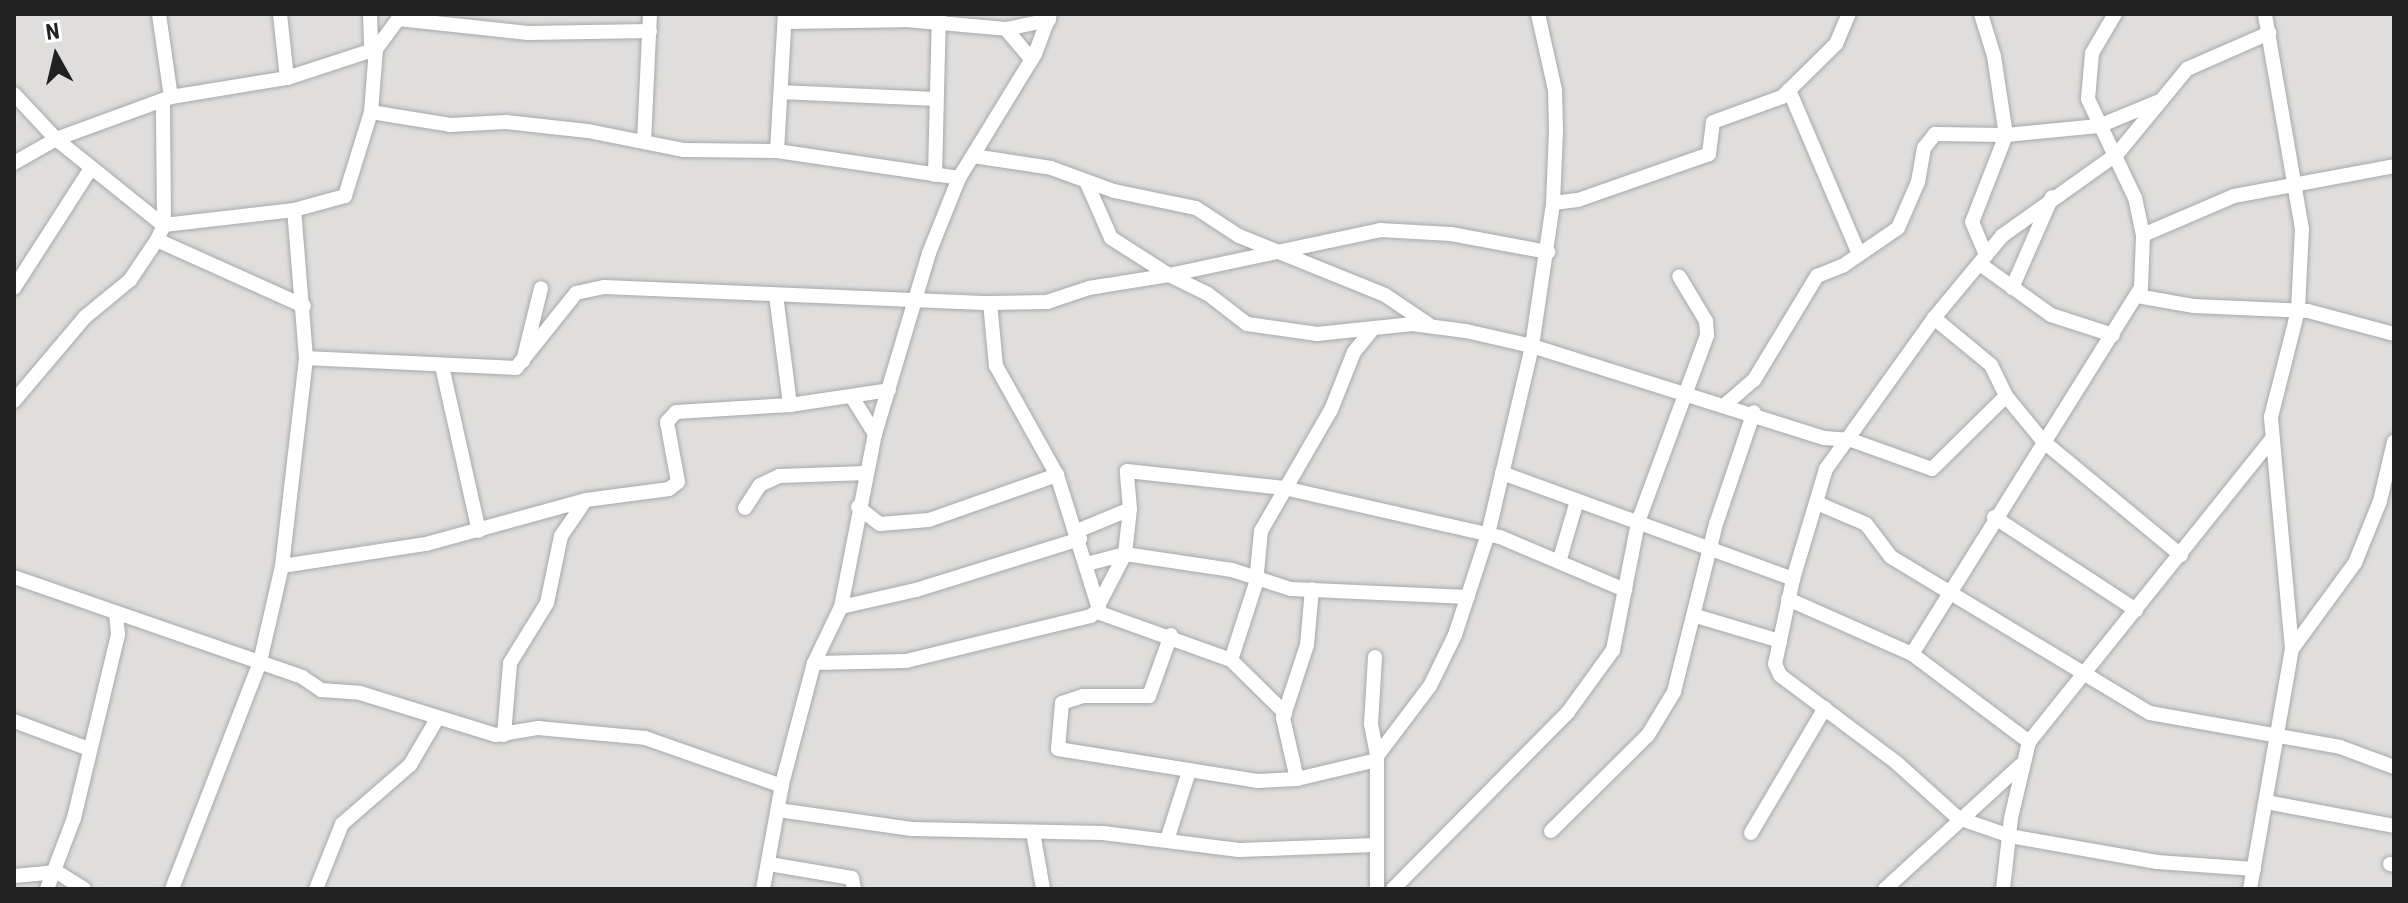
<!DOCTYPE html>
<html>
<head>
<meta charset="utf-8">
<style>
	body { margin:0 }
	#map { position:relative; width:2408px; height:903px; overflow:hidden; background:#f1eee7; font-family:"Roboto Condensed",sans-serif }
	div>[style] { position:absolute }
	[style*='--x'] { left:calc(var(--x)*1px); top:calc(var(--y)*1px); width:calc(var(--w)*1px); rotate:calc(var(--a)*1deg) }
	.residential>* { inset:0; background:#dfdedd; transform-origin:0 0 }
	.roads { filter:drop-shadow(0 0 2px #a8a8a8) drop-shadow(0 0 2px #a8a8a8) }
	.minor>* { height:14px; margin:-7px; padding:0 7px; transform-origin:7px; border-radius:7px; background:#fff }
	span { translate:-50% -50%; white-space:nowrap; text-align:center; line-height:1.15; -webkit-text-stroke:6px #fff; paint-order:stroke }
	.frame { position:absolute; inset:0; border:16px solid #212121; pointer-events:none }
	.north { position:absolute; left:16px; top:16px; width:80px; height:80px; -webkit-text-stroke:6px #fff; paint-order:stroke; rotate:352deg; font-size:22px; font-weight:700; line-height:32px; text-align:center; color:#212121 }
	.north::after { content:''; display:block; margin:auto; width:28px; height:36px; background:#212121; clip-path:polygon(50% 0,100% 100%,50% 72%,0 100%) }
</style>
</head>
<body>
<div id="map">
	<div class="residential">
		<div style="left:14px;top:14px;width:2380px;height:875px"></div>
	</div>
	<div class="roads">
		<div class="minor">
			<div style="--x:159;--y:14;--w:84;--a:81.8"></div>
			<div style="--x:280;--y:14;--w:64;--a:83.8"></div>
			<div style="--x:370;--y:14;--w:35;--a:88"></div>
			<div style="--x:1981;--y:14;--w:44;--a:72.8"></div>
			<div style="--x:1994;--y:56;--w:80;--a:81.4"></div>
			<div style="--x:2006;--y:135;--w:93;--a:111.3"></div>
			<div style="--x:1972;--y:222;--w:36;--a:67"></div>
			<div style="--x:398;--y:19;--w:131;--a:6.1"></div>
			<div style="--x:528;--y:33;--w:122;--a:-0.9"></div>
			<div style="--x:785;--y:22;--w:121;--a:-0.9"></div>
			<div style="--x:906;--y:20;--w:100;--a:5.1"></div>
			<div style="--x:1006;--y:29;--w:44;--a:-11.8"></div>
			<div style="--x:1006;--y:29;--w:40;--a:50"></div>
			<div style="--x:1789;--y:90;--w:176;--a:66.9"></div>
			<div style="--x:781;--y:92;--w:154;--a:2.6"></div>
			<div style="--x:14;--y:94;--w:62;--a:47"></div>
			<div style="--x:56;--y:139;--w:137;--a:38.8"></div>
			<div style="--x:371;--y:112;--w:80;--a:9.3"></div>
			<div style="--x:450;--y:125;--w:56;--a:-3.1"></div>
			<div style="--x:506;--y:122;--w:82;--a:6.3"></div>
			<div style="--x:588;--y:131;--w:98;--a:11.2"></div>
			<div style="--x:684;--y:150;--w:93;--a:0.6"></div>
			<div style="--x:777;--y:151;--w:184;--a:8.4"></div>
			<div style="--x:644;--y:141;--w:127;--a:-87.3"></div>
			<div style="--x:777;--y:151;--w:137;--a:-86.7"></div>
			<div style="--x:973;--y:156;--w:79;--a:8.7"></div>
			<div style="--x:1051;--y:168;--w:67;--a:20.1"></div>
			<div style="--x:1114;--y:191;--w:84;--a:11.7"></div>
			<div style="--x:1196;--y:208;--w:51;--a:33.1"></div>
			<div style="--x:1239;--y:236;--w:157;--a:22"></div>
			<div style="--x:1385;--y:295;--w:52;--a:34"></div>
			<div style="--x:14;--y:163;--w:48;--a:-29.7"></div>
			<div style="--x:56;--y:139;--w:122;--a:-20.1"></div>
			<div style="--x:171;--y:97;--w:118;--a:-9.3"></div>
			<div style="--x:287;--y:78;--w:94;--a:-18"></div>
			<div style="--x:935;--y:175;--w:161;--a:-88.6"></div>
			<div style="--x:1086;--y:181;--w:62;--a:66.3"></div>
			<div style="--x:1111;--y:238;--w:69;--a:32.5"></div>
			<div style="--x:1169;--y:275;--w:216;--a:-12"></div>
			<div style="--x:1380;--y:230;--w:71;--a:3.2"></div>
			<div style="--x:1451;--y:234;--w:99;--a:10.5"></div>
			<div style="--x:1553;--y:203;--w:25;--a:-7"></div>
			<div style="--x:1578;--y:200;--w:139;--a:-19.3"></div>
			<div style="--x:1709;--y:154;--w:32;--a:-83"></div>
			<div style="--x:1713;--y:122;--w:73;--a:-19.9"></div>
			<div style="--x:1782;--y:97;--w:76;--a:-44.5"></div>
			<div style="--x:1836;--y:44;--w:33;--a:-67"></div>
			<div style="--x:164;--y:225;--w:131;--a:-6.6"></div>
			<div style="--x:294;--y:210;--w:53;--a:-15.4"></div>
			<div style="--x:345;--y:196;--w:88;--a:-72.8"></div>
			<div style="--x:371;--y:112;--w:63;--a:-85.5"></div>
			<div style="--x:376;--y:49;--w:44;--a:-53.4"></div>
			<div style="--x:2143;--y:235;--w:99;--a:-23.2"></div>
			<div style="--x:2234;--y:196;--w:163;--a:-10.6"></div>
			<div style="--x:157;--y:240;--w:161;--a:24.2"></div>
			<div style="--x:1980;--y:264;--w:87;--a:35.7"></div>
			<div style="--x:2051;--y:315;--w:65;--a:17.9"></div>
			<div style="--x:14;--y:288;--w:143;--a:-57.3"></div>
			<div style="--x:2012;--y:288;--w:99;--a:-66.3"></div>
			<div style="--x:776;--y:295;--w:111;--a:82.7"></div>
			<div style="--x:2137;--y:296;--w:58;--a:10"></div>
			<div style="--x:2194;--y:306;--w:114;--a:2.5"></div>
			<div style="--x:2308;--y:311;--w:89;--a:15"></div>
			<div style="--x:1934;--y:318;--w:74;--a:39.5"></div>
			<div style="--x:1991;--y:365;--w:34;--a:64"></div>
			<div style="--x:2006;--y:396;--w:58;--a:50.6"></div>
			<div style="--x:2043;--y:441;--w:179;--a:39.6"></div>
			<div style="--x:306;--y:358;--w:210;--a:2.7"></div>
			<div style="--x:516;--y:368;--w:96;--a:-51.3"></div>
			<div style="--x:576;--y:293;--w:29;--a:-12"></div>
			<div style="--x:604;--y:287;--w:386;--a:2.4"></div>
			<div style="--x:990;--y:303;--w:57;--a:-1"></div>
			<div style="--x:1047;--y:302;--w:44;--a:-18.4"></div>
			<div style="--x:1089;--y:288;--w:81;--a:-9.2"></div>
			<div style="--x:1169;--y:275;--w:43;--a:26"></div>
			<div style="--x:1208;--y:294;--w:49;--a:37.6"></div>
			<div style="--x:1247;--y:324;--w:71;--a:8.1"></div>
			<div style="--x:1317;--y:334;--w:96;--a:-6"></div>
			<div style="--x:1412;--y:324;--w:54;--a:7.4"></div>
			<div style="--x:1466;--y:331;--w:68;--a:12.8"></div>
			<div style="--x:1532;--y:346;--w:306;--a:17.5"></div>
			<div style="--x:1824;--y:438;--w:27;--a:4"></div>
			<div style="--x:1851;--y:440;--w:86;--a:19.7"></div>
			<div style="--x:1932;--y:469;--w:104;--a:-44.6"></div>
			<div style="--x:523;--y:361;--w:75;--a:-76.1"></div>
			<div style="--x:442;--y:366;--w:169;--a:77.4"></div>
			<div style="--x:852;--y:397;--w:44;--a:58.1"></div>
			<div style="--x:14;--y:401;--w:110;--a:-49.8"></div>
			<div style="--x:85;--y:317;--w:58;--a:-39.4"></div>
			<div style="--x:130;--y:280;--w:48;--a:-56"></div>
			<div style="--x:157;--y:240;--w:17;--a:-65"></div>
			<div style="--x:164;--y:225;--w:125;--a:-90.5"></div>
			<div style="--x:1726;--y:404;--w:37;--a:-41"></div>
			<div style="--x:1754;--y:380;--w:122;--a:-58.8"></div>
			<div style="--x:1817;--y:276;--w:29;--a:-22"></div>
			<div style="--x:1844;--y:265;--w:65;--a:-34.4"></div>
			<div style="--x:1898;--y:228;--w:50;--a:-66.5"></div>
			<div style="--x:1918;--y:182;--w:35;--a:-80"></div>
			<div style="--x:1924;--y:148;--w:18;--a:-52"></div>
			<div style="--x:1935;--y:134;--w:71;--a:0.8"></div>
			<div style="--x:2006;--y:135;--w:93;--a:-5.5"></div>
			<div style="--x:2099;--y:126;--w:63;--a:-22.5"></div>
			<div style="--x:1502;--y:473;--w:310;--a:20"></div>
			<div style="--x:1817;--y:503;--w:53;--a:23.2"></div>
			<div style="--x:1866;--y:524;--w:41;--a:52.9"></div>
			<div style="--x:1891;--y:557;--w:302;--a:31.1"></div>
			<div style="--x:2150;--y:713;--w:193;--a:10.1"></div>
			<div style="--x:2340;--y:747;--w:58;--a:20.3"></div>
			<div style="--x:858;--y:507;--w:28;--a:38"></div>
			<div style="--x:880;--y:524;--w:49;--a:-4.7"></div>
			<div style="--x:929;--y:520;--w:136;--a:-19.4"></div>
			<div style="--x:745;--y:508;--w:27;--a:-57"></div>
			<div style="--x:760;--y:485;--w:21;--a:-25"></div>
			<div style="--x:779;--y:476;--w:88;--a:-2"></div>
			<div style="--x:1994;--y:517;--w:170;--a:33.2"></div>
			<div style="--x:1077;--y:531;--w:57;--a:-22.5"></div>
			<div style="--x:1559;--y:562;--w:64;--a:-73.6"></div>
			<div style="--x:1087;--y:564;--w:39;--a:-15"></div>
			<div style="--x:1125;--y:554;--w:108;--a:8.5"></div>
			<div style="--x:1232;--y:570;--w:62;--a:17.9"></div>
			<div style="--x:1291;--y:589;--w:177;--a:2.6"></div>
			<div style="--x:282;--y:566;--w:146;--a:-8.7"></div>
			<div style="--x:426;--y:544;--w:166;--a:-15.4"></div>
			<div style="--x:586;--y:500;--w:84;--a:-7.5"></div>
			<div style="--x:669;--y:489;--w:11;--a:-38"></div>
			<div style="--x:678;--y:482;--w:61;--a:-100.4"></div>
			<div style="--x:667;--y:422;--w:13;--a:-48"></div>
			<div style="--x:676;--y:412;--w:114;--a:-3.5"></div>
			<div style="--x:790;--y:405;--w:100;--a:-8.6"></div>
			<div style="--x:14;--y:577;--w:305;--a:19.1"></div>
			<div style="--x:302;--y:677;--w:23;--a:34"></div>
			<div style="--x:321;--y:690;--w:39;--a:4"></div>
			<div style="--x:360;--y:693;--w:142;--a:17.2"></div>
			<div style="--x:496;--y:735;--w:43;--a:-9.5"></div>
			<div style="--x:538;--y:728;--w:107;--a:5.3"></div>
			<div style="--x:645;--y:738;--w:145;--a:19.3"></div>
			<div style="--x:1788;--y:599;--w:136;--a:23.9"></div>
			<div style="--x:1912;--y:654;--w:146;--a:36.9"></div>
			<div style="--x:1099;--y:604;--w:56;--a:-62.5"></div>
			<div style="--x:1125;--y:554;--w:45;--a:-83.7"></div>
			<div style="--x:1130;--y:509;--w:38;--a:-95"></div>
			<div style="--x:1127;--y:471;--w:158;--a:6.2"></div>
			<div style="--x:1284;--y:488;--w:221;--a:12.8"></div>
			<div style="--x:1500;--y:537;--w:136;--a:23"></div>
			<div style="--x:841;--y:607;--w:77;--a:-12.8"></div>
			<div style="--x:916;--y:590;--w:172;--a:-17.3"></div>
			<div style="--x:1097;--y:612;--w:142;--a:19.7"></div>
			<div style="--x:1231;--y:660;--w:76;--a:44.5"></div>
			<div style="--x:1696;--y:616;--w:88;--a:16.6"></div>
			<div style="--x:1171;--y:635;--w:65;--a:109.8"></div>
			<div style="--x:1149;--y:696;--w:66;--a:180"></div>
			<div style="--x:1083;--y:696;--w:22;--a:162"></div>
			<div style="--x:1062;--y:703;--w:46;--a:95"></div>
			<div style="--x:1058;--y:749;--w:203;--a:9.1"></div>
			<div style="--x:1258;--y:781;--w:39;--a:-3"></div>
			<div style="--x:1297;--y:779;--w:82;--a:-13.4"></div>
			<div style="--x:2292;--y:649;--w:107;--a:-53.8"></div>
			<div style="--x:2355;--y:563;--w:67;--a:-68"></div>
			<div style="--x:2380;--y:501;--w:61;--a:-76.7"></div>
			<div style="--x:1912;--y:654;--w:432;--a:-58"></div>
			<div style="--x:2141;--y:288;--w:53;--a:-87.8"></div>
			<div style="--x:2143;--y:235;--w:38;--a:-102"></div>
			<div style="--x:2135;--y:198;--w:110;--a:-115.4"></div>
			<div style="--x:2088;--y:99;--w:46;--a:-85"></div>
			<div style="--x:2092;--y:53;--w:45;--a:-59.5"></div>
			<div style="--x:1375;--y:657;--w:67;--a:93.4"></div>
			<div style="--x:1371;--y:724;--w:33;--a:79"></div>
			<div style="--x:1231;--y:660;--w:81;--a:-72"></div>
			<div style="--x:1256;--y:583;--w:52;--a:-84.5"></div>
			<div style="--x:1261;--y:531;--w:140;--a:-60"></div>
			<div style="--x:1331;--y:410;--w:62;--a:-68.4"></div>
			<div style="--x:1354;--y:352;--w:27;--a:-51"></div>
			<div style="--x:814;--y:663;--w:92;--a:-1.2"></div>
			<div style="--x:906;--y:661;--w:190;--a:-13.7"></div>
			<div style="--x:1091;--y:616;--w:11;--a:-41"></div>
			<div style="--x:1099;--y:609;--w:140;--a:-107.4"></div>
			<div style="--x:1057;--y:475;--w:125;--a:-119.2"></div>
			<div style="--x:996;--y:366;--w:63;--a:-95.4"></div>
			<div style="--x:14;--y:721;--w:80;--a:20.5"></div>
			<div style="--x:504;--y:735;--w:72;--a:-85.2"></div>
			<div style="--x:510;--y:663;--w:70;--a:-58.3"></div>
			<div style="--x:547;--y:603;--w:68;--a:-78.2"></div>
			<div style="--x:561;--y:536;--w:42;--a:-55.6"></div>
			<div style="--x:1297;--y:779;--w:63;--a:-102.9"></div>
			<div style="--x:1283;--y:718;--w:77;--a:-71.8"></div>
			<div style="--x:1307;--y:645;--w:56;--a:-84.9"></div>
			<div style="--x:2266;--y:802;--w:130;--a:10.6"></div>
			<div style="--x:778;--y:810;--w:135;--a:8.1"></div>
			<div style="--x:912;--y:829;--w:191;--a:1.2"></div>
			<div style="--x:1103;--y:833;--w:137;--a:7.1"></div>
			<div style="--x:1239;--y:850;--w:136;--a:-2.1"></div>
			<div style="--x:1551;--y:831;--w:136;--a:-44.7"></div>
			<div style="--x:1648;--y:735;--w:50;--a:-58.8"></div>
			<div style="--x:1674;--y:692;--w:173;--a:-76"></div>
			<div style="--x:1716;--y:524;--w:118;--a:-71.3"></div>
			<div style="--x:1033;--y:832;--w:58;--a:80"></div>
			<div style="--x:1751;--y:833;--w:145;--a:-59.4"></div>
			<div style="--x:1168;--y:837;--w:69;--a:-72.3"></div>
			<div style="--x:769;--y:864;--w:84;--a:9.6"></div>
			<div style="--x:852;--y:878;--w:11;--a:80"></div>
			<div style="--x:2390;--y:864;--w:4;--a:14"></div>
			<div style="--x:2254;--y:869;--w:97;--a:-175.9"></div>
			<div style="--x:2157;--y:862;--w:149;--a:-170"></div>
			<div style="--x:2010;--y:836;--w:55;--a:-160.9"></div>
			<div style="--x:1958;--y:818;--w:82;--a:-138"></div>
			<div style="--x:1897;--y:763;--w:146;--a:-143.1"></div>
			<div style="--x:1780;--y:675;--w:12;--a:-114"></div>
			<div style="--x:1775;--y:664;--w:87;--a:-78"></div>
			<div style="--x:1793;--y:579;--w:115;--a:-73.3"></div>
			<div style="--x:1826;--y:469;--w:186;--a:-54.4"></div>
			<div style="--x:1934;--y:318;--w:107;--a:-50.3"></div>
			<div style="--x:2002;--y:236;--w:141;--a:-35.5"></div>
			<div style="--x:2117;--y:154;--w:110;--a:-50.5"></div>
			<div style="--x:2187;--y:69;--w:90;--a:-23.7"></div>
			<div style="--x:14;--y:876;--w:43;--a:-5.3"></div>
			<div style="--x:57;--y:872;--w:32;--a:32"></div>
			<div style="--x:47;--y:889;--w:76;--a:-69.2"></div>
			<div style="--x:74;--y:818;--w:188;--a:-76.5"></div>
			<div style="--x:118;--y:635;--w:21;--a:-95"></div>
			<div style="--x:172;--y:889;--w:243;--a:-68.8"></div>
			<div style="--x:260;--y:662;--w:98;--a:-77.1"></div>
			<div style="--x:282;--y:566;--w:209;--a:-83.4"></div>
			<div style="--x:306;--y:358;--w:148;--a:-94.6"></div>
			<div style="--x:316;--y:889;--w:70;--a:-68.2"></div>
			<div style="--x:342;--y:824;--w:90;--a:-40.9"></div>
			<div style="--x:410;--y:765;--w:53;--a:-59.6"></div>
			<div style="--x:763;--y:889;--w:107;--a:-79.7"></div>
			<div style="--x:782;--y:784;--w:125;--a:-75.2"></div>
			<div style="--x:814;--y:663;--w:62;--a:-64.3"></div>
			<div style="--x:841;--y:607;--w:176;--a:-78.9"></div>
			<div style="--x:875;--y:434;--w:189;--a:-73.4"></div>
			<div style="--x:929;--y:253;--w:81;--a:-68.2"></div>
			<div style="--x:959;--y:178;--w:145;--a:-58.5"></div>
			<div style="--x:1035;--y:54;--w:43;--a:-69.4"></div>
			<div style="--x:1377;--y:889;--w:133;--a:-90"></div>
			<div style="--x:1377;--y:756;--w:88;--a:-52.9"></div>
			<div style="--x:1430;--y:686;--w:57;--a:-63.9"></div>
			<div style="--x:1455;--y:635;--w:106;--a:-71.9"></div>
			<div style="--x:1488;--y:534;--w:193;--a:-76.8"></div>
			<div style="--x:1532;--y:346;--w:145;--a:-81.6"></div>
			<div style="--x:1553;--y:203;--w:73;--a:-87.6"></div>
			<div style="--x:1556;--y:130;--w:40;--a:-91.4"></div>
			<div style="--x:1555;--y:90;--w:78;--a:-102.6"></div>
			<div style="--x:1393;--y:889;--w:249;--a:-45.3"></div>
			<div style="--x:1568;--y:712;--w:77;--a:-54"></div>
			<div style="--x:1613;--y:650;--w:130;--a:-78.9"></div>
			<div style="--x:1638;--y:522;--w:199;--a:-69.7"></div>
			<div style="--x:1707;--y:335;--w:14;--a:-94"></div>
			<div style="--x:1706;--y:321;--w:52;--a:-121"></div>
			<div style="--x:1885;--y:889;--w:184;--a:-42.4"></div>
			<div style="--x:2003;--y:889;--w:71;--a:-83.6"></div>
			<div style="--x:2011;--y:818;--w:78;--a:-76.7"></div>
			<div style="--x:2029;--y:742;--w:387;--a:-51.3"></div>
			<div style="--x:2250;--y:889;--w:244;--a:-80.1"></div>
			<div style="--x:2292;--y:649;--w:233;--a:-95.2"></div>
			<div style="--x:2271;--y:417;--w:110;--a:-75.8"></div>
			<div style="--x:2298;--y:310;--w:81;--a:-87.2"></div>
			<div style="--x:2302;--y:229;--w:218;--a:-99.8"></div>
		</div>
	</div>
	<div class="frame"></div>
	<div class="north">N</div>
</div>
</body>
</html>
